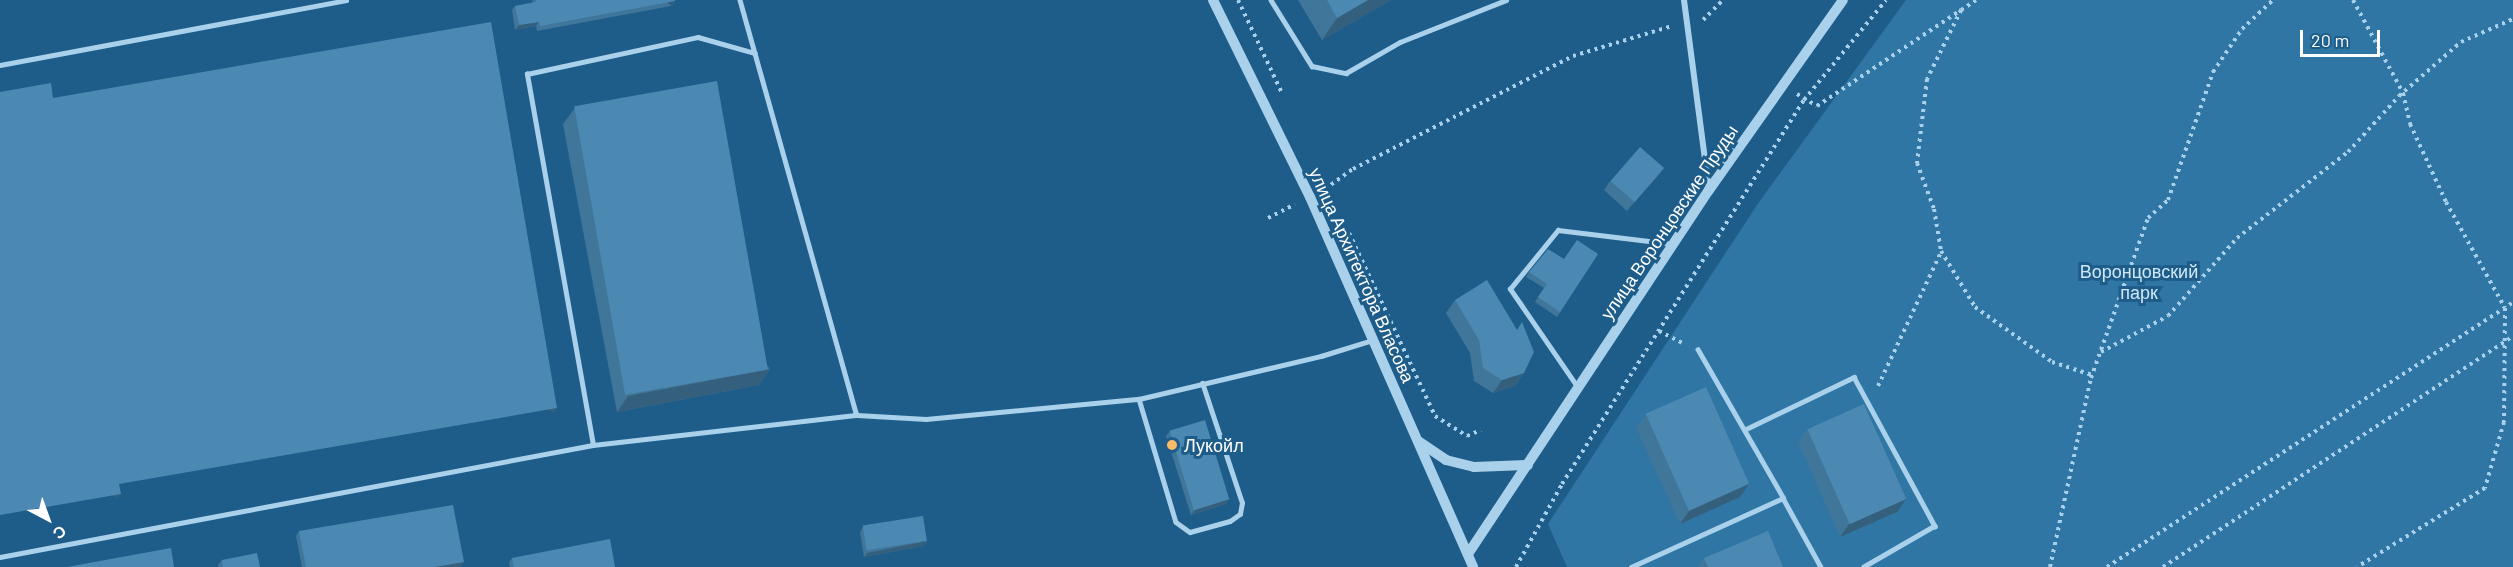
<!DOCTYPE html>
<html>
<head>
<meta charset="utf-8">
<style>
	body { margin:0 }
	#map { position:relative; width:2513px; height:567px; overflow:hidden; background:#1e5d8a; font-family:Barlow,sans-serif }
	div>[style] { position:absolute }
	[style*='--x'] { left:calc(var(--x)*1px); top:calc(var(--y)*1px); width:calc(var(--w)*1px); rotate:calc(var(--a)*1deg) }
	.green>* { inset:0; background:#2f76a5 }
	.path>* { height:4px; margin-top:-2px; transform-origin:0; background:repeating-linear-gradient(90deg,#aad1eb 0 3px,transparent 0 7.5px) }
	.service>* { height:4.5px; margin:-2.25px; padding:0 2.25px; transform-origin:2.25px; border-radius:2.25px; background:#aad1eb }
	.minor>* { height:6px; margin:-3px; padding:0 3px; transform-origin:3px; border-radius:3px; background:#aad1eb }
	.tertiary>* { height:10px; margin:-5px; padding:0 5px; transform-origin:5px; border-radius:5px; background:#aad1eb }
	.wall>* { inset:0; background:#40769a }
	.shaded-wall>* { inset:0; background:#34607d; transform-origin:0 0 }
	.building>* { inset:0; background:#4b89b3; transform-origin:0 0 }
	.dots>* { width:16px; height:16px; translate:-50% -50%; box-sizing:border-box; border:3px solid #1e5d8a; border-radius:50% }
	span { translate:-50% -50%; white-space:nowrap; text-align:center; line-height:1.15; -webkit-text-stroke:6px #1e5d8a; paint-order:stroke }
	.street-label { font-size:18px; color:#fff }
	.park-label { font-size:18px; color:#cfe8f8 }
	.poi-label { font-size:18px; color:#fff }
	.left { translate:0 -50%; text-align:left }
	.north { position:absolute; left:18px; top:489px; width:60px; height:60px; -webkit-text-stroke:4px #1e5d8a; paint-order:stroke; rotate:139deg; font-size:16px; font-weight:700; line-height:24px; text-align:center; color:#fff }
	.north::after { content:''; display:block; margin:auto; width:21px; height:27px; background:#fff; clip-path:polygon(50% 0,100% 100%,50% 72%,0 100%) }
	.scale { position:absolute; left:2300px; top:30px; width:80px; height:27px; box-sizing:border-box; border:3px solid #fff; border-top:0; padding-left:8px; font-size:18px; line-height:21px; white-space:nowrap; color:#fff; -webkit-text-stroke:4px #1e5d8a; paint-order:stroke }
</style>
</head>
<body>
<div id="map">
	<div class="green">
		<div style="clip-path:polygon(1906px 0,2513px 0,2513px 567px,1567px 567px,1548px 524px,1759px 202px)"></div>
	</div>
	<div class="path">
		<div style="--x:1238;--y:0;--w:101;--a:64.7"></div>
		<div style="--x:1976;--y:0;--w:18;--a:146"></div>
		<div style="--x:1961;--y:10;--w:77;--a:116.2"></div>
		<div style="--x:1927;--y:79;--w:85;--a:96.8"></div>
		<div style="--x:1917;--y:163;--w:49;--a:69.7"></div>
		<div style="--x:1934;--y:209;--w:43;--a:80.5"></div>
		<div style="--x:1941;--y:251;--w:66;--a:58.7"></div>
		<div style="--x:1975;--y:307;--w:95;--a:35.5"></div>
		<div style="--x:2052;--y:362;--w:42;--a:18"></div>
		<div style="--x:2353;--y:0;--w:106;--a:61.7"></div>
		<div style="--x:2403;--y:93;--w:32;--a:77"></div>
		<div style="--x:2410;--y:124;--w:86;--a:65.2"></div>
		<div style="--x:2446;--y:202;--w:121;--a:60.9"></div>
		<div style="--x:2505;--y:308;--w:114;--a:90.5"></div>
		<div style="--x:2504;--y:422;--w:69;--a:106.1"></div>
		<div style="--x:2485;--y:488;--w:150;--a:148.3"></div>
		<div style="--x:1703;--y:20;--w:28;--a:-45"></div>
		<div style="--x:1797;--y:94;--w:23;--a:31"></div>
		<div style="--x:1817;--y:106;--w:173;--a:-33.7"></div>
		<div style="--x:1325;--y:189;--w:34;--a:-36"></div>
		<div style="--x:1353;--y:169;--w:247;--a:-27.2"></div>
		<div style="--x:1573;--y:56;--w:103;--a:-16.9"></div>
		<div style="--x:1268;--y:218;--w:30;--a:-27"></div>
		<div style="--x:1349;--y:233;--w:202;--a:64.8"></div>
		<div style="--x:1435;--y:416;--w:38;--a:32"></div>
		<div style="--x:1467;--y:436;--w:15;--a:-23"></div>
		<div style="--x:1659;--y:331;--w:29;--a:27"></div>
		<div style="--x:2101;--y:352;--w:76;--a:-28.2"></div>
		<div style="--x:2168;--y:316;--w:104;--a:-48.5"></div>
		<div style="--x:2237;--y:238;--w:140;--a:-37.8"></div>
		<div style="--x:2348;--y:152;--w:76;--a:-47.7"></div>
		<div style="--x:2399;--y:96;--w:82;--a:-41.1"></div>
		<div style="--x:2461;--y:42;--w:57;--a:-23.9"></div>
		<div style="--x:1878;--y:386;--w:148;--a:-64.8"></div>
		<div style="--x:1516;--y:567;--w:95;--a:-61"></div>
		<div style="--x:1562;--y:484;--w:454;--a:-57.8"></div>
		<div style="--x:1804;--y:100;--w:129;--a:-50.6"></div>
		<div style="--x:2050;--y:567;--w:193;--a:-77.8"></div>
		<div style="--x:2091;--y:378;--w:170;--a:-70.4"></div>
		<div style="--x:2148;--y:218;--w:27;--a:-42"></div>
		<div style="--x:2168;--y:200;--w:136;--a:-70.6"></div>
		<div style="--x:2213;--y:72;--w:52;--a:-56"></div>
		<div style="--x:2242;--y:29;--w:42;--a:-43.1"></div>
		<div style="--x:2107;--y:567;--w:485;--a:-33.1"></div>
		<div style="--x:2163;--y:567;--w:419;--a:-33.4"></div>
	</div>
	<div class="service">
		<div style="--x:740;--y:0;--w:431;--a:74.3"></div>
		<div style="--x:1271;--y:0;--w:78;--a:58.2"></div>
		<div style="--x:1312;--y:66;--w:35;--a:12"></div>
		<div style="--x:1346;--y:73;--w:62;--a:-29.9"></div>
		<div style="--x:1400;--y:42;--w:114;--a:-21.6"></div>
		<div style="--x:0;--y:65;--w:352;--a:-10.6"></div>
		<div style="--x:1578;--y:388;--w:120;--a:-124.5"></div>
		<div style="--x:1510;--y:289;--w:76;--a:-50.9"></div>
		<div style="--x:1558;--y:230;--w:116;--a:6.9"></div>
		<div style="--x:1139;--y:399;--w:128;--a:73.3"></div>
		<div style="--x:1176;--y:522;--w:17;--a:36"></div>
		<div style="--x:1190;--y:532;--w:41;--a:-15.4"></div>
		<div style="--x:1230;--y:521;--w:12;--a:-35"></div>
		<div style="--x:1240;--y:514;--w:11;--a:-80"></div>
		<div style="--x:1242;--y:503;--w:126;--a:-108.4"></div>
		<div style="--x:1746;--y:429;--w:120;--a:-25.7"></div>
		<div style="--x:1854;--y:377;--w:170;--a:61.5"></div>
		<div style="--x:1935;--y:526;--w:82;--a:150"></div>
		<div style="--x:593;--y:445;--w:377;--a:-100.1"></div>
		<div style="--x:527;--y:74;--w:175;--a:-12.2"></div>
		<div style="--x:698;--y:37;--w:59;--a:15.7"></div>
		<div style="--x:1783;--y:498;--w:79;--a:61.2"></div>
		<div style="--x:0;--y:557;--w:603;--a:-10.7"></div>
		<div style="--x:593;--y:445;--w:266;--a:-6.5"></div>
		<div style="--x:857;--y:415;--w:69;--a:3.3"></div>
		<div style="--x:926;--y:419;--w:214;--a:-5.4"></div>
		<div style="--x:1139;--y:399;--w:187;--a:-13.3"></div>
		<div style="--x:1321;--y:356;--w:54;--a:-17.1"></div>
		<div style="--x:1631;--y:567;--w:167;--a:-24.4"></div>
		<div style="--x:1783;--y:498;--w:171;--a:-119.9"></div>
	</div>
	<div class="minor">
		<div style="--x:1684;--y:0;--w:192;--a:82.5"></div>
	</div>
	<div class="tertiary">
		<div style="--x:1213;--y:0;--w:220;--a:63.8"></div>
		<div style="--x:1310;--y:197;--w:404;--a:66.2"></div>
		<div style="--x:1418;--y:441;--w:34;--a:34"></div>
		<div style="--x:1446;--y:460;--w:29;--a:14"></div>
		<div style="--x:1474;--y:467;--w:54;--a:-2.1"></div>
		<div style="--x:1468;--y:554;--w:437;--a:-56.5"></div>
		<div style="--x:1709;--y:190;--w:232;--a:-54.8"></div>
	</div>
	<div class="wall">
		<div style="clip-path:polygon(533px 0,675px 0,671px 6px,537px 31px,536px 26px,515px 30px,512px 10px,515px 6px,532px 3px)"></div>
		<div style="clip-path:polygon(1298px 0,1391px 0,1322px 40px)"></div>
		<div style="clip-path:polygon(575px 108px,770px 369px,759px 385px,617px 412px,563px 124px)"></div>
		<div style="clip-path:polygon(1664px 168px,1657px 177px,1627px 211px,1604px 190px,1610px 181px)"></div>
		<div style="clip-path:polygon(1598px 254px,1557px 317px,1535px 302px,1544px 288px,1526px 277px,1529px 272px,1563px 259px)"></div>
		<div style="clip-path:polygon(1455px 300px,1524px 373px,1515px 386px,1493px 393px,1474px 381px,1470px 353px,1446px 313px)"></div>
		<div style="clip-path:polygon(1646px 415px,1740px 497px,1680px 524px,1636px 428px)"></div>
		<div style="clip-path:polygon(1807px 429px,1897px 512px,1840px 537px,1798px 442px)"></div>
		<div style="clip-path:polygon(1170px 431px,1229px 499px,1226px 504px,1191px 515px,1166px 436px)"></div>
		<div style="clip-path:polygon(863px 527px,927px 541px,924px 546px,864px 557px,860px 532px)"></div>
		<div style="clip-path:polygon(299px 531px,464px 562px,460px 567px,302px 567px,296px 536px)"></div>
		<div style="clip-path:polygon(512px 558px,615px 567px,510px 567px,509px 563px)"></div>
		<div style="clip-path:polygon(1704px 558px,1783px 567px,1698px 567px)"></div>
		<div style="clip-path:polygon(222px 560px,260px 567px,219px 567px,218px 565px)"></div>
	</div>
	<div class="shaded-wall">
		<div style="clip-path:polygon(1368px 0,1391px 0,1322px 40px,1337px 18px)"></div>
		<div style="left:675px;top:1px;width:6px;height:137px;rotate:129deg"></div>
		<div style="clip-path:polygon(539px 22px,536px 26px,515px 30px,519px 25px)"></div>
		<div style="clip-path:polygon(1664px 168px,1657px 177px,1627px 211px,1634px 202px)"></div>
		<div style="clip-path:polygon(770px 369px,759px 385px,617px 412px,628px 396px)"></div>
		<div style="clip-path:polygon(1524px 373px,1515px 386px,1493px 393px,1502px 380px)"></div>
		<div style="left:557px;top:408px;width:6px;height:445px;rotate:121deg"></div>
		<div style="clip-path:polygon(1749px 484px,1740px 497px,1680px 524px,1689px 511px)"></div>
		<div style="left:121px;top:494px;width:6px;height:123px;rotate:129deg"></div>
		<div style="clip-path:polygon(1229px 499px,1226px 504px,1191px 515px,1195px 510px)"></div>
		<div style="clip-path:polygon(1906px 499px,1897px 512px,1840px 537px,1849px 524px)"></div>
		<div style="clip-path:polygon(927px 541px,924px 546px,864px 557px,867px 553px)"></div>
		<div style="clip-path:polygon(464px 562px,460px 567px,434px 567px)"></div>
	</div>
	<div class="building">
		<div style="clip-path:polygon(536px 0,675px 0,675px 1px,540px 26px,539px 22px,519px 25px,515px 6px,536px 2px)"></div>
		<div style="clip-path:polygon(1327px 0,1368px 0,1337px 18px)"></div>
		<div style="clip-path:polygon(491px 22px,557px 408px,119px 484px,121px 494px,0 515px,0 92px,51px 83px,53px 98px)"></div>
		<div style="left:717px;top:81px;width:293px;height:145px;rotate:80deg"></div>
		<div style="left:1640px;top:147px;width:32px;height:45px;rotate:41deg"></div>
		<div style="clip-path:polygon(1577px 240px,1598px 254px,1560px 312px,1538px 297px,1547px 284px,1529px 272px,1548px 249px,1564px 259px)"></div>
		<div style="clip-path:polygon(1487px 280px,1517px 330px,1522px 322px,1534px 352px,1524px 373px,1502px 380px,1483px 368px,1479px 340px,1455px 300px)"></div>
		<div style="left:1706px;top:387px;width:106px;height:66px;rotate:66deg"></div>
		<div style="left:1864px;top:404px;width:104px;height:62px;rotate:66deg"></div>
		<div style="left:1205px;top:420px;width:83px;height:37px;rotate:73deg"></div>
		<div style="clip-path:polygon(453px 505px,464px 562px,434px 567px,306px 567px,299px 531px)"></div>
		<div style="left:923px;top:516px;width:25px;height:61px;rotate:81deg"></div>
		<div style="clip-path:polygon(1768px 531px,1783px 567px,1708px 567px,1704px 558px)"></div>
		<div style="clip-path:polygon(610px 539px,615px 567px,514px 567px,512px 558px)"></div>
		<div style="clip-path:polygon(171px 548px,174px 567px,67px 567px)"></div>
		<div style="clip-path:polygon(257px 553px,260px 567px,223px 567px,222px 560px)"></div>
	</div>
	<div class="dots">
		<div style="left:1172px;top:445px;background:#fabb69"></div>
	</div>
	<div class="street-label">
		<span style="left:1669px;top:222px;rotate:-56deg">улица Воронцовские Пруды</span>
		<span style="left:1362px;top:275px;rotate:66deg">улица Архитектора Власова</span>
	</div>
	<div class="park-label">
		<span style="left:2139px;top:282px">Воронцовский<br>парк</span>
	</div>
	<div class="poi-label">
		<span class="left" style="left:1184px;top:445px">Лукойл</span>
	</div>
	<div class="north">С</div>
	<div class="scale">20 m</div>
</div>
</body>
</html>
